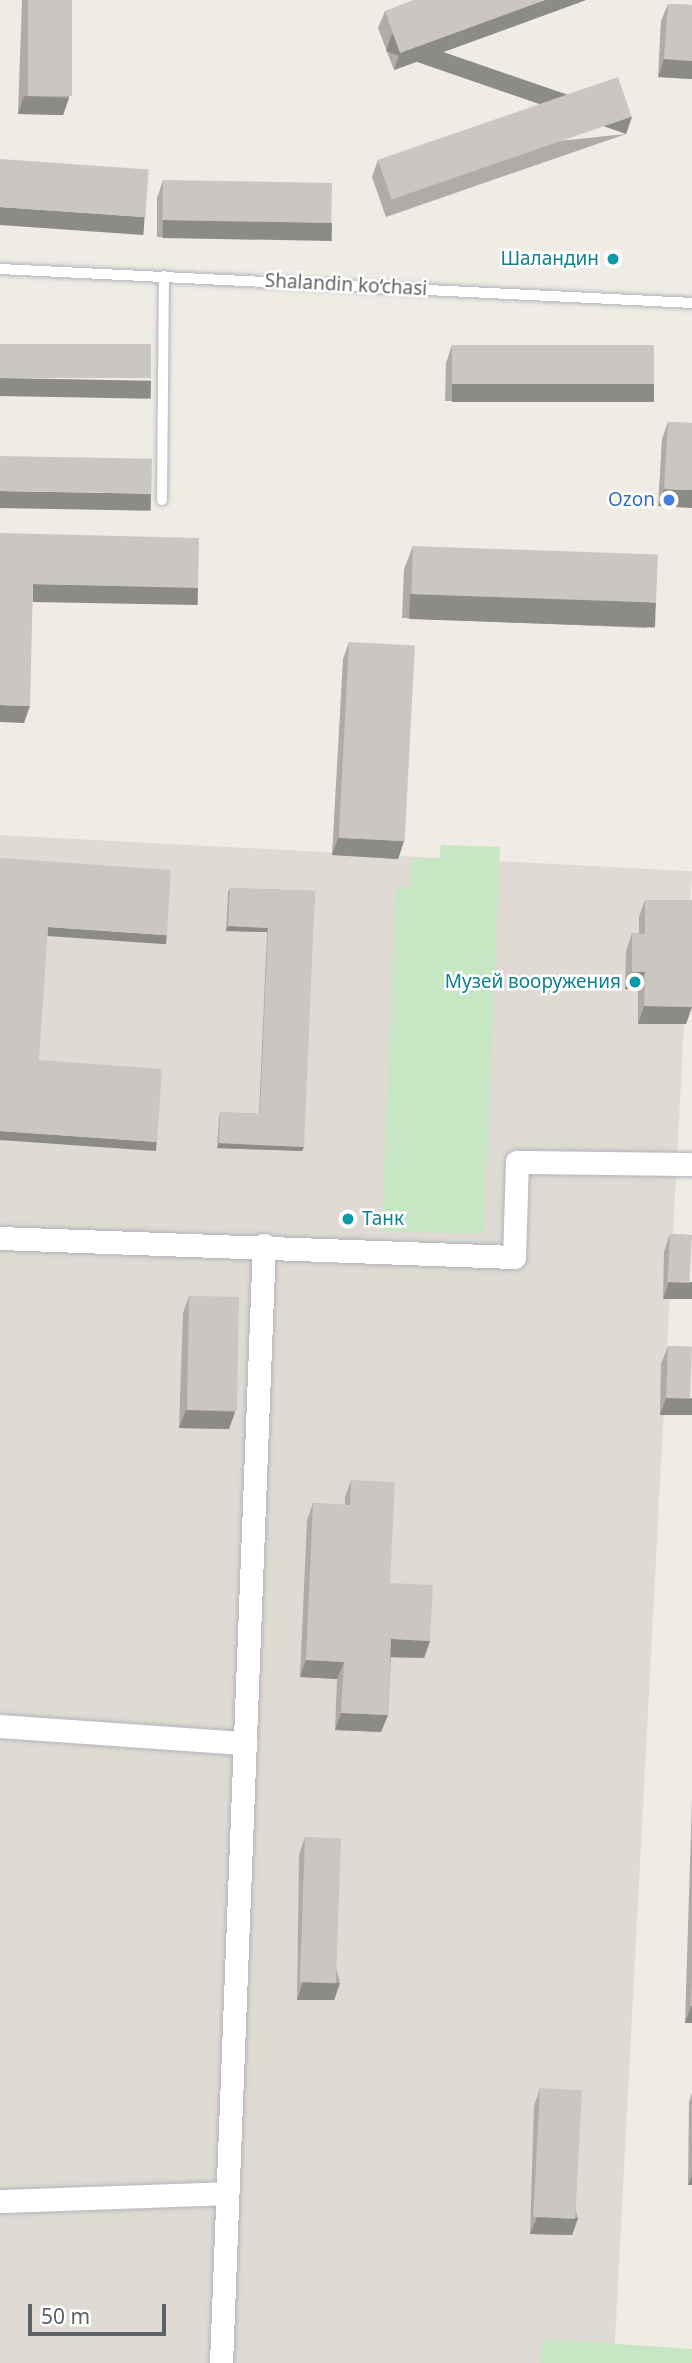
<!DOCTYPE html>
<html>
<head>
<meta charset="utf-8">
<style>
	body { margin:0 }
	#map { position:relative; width:692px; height:2363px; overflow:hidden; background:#efece6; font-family:"Noto Sans",sans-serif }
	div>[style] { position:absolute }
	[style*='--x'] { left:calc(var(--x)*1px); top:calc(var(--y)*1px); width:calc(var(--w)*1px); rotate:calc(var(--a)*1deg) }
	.education>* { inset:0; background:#dfdbd4; transform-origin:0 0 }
	.green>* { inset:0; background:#c7e6c3 }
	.roads { filter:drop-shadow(0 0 2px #b1b4b8) drop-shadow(0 0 2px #b1b4b8) }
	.lane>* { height:10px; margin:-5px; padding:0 5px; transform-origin:5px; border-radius:5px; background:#fff }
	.street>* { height:23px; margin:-11.5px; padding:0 11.5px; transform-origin:11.5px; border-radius:11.5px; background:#fff }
	.wall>* { inset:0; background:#aeaba8 }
	.shaded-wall>* { inset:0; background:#8d8b88; transform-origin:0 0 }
	.building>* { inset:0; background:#cac7c3; transform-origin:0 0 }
	.dots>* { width:19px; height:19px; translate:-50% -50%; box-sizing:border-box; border:4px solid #fff; border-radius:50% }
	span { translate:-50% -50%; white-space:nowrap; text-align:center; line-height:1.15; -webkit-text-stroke:5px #fff; paint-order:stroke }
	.culture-label { font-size:19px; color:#0d838f }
	.right { translate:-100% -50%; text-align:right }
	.left { translate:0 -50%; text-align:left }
	.street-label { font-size:19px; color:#5d6266 }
	.shop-label { font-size:19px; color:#366cbe }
	.scale { position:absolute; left:28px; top:2304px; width:138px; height:32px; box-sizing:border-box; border:4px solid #5d6266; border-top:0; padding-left:9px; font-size:21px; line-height:24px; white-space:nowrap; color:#5d6266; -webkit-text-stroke:5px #fff; paint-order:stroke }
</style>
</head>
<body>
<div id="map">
	<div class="education">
		<div style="left:0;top:835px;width:693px;height:1528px;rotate:3deg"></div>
	</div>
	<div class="green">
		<div style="clip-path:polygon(441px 845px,500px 847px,484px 1234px,382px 1231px,396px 888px,410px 888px,412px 858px,439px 859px)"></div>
		<div style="clip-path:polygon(543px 2339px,692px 2349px,692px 2363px,541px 2363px)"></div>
	</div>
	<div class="roads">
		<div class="lane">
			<div style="--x:0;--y:269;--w:693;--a:2.81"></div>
			<div style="--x:162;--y:500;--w:224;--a:-89.5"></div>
		</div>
		<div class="street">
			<div style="--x:0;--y:1238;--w:514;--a:2.12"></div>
			<div style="--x:514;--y:1257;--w:95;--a:-88.2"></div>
			<div style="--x:517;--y:1162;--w:175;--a:0.7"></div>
			<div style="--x:0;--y:1726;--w:246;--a:4"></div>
			<div style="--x:0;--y:2201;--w:227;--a:-2"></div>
			<div style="--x:221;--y:2363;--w:1119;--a:-87.8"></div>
		</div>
	</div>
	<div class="wall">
		<div style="clip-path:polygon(22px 0,72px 0,69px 98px,63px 115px,18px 114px)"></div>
		<div style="clip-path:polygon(586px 0,394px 70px,378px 28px,385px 11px)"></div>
		<div style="clip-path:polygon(668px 4px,692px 5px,692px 79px,658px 77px,661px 21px)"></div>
		<div style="clip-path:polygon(626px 134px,386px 217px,372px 177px,378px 160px)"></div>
		<div style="clip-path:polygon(163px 180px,332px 223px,325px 240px,157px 237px,157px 198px)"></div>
		<div style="clip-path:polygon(452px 345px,654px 385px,647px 402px,445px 401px,446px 363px)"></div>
		<div style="clip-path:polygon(668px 422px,692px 423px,658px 506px,662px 439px)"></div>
		<div style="clip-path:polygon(413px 546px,656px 604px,647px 628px,402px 618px,404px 569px)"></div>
		<div style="clip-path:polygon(349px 642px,404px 841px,398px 859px,332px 855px,343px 659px)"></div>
		<div style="clip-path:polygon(230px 888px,315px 891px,302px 1151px,217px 1148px,219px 1117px,220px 1112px,259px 1114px,267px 932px,226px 931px,228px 892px)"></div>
		<div style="clip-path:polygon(645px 900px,692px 1007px,686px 1024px,638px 1024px,638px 989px,625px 989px,626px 951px,632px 933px,639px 933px,639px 917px)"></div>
		<div style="clip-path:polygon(670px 1234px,692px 1235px,663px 1299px,664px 1252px)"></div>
		<div style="clip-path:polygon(189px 1296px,235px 1412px,229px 1429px,179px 1428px,183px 1313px)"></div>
		<div style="clip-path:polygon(668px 1346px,692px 1347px,660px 1415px,661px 1364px)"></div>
		<div style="clip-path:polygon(351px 1480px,390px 1583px,430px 1641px,424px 1658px,391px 1657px,388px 1715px,381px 1732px,335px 1730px,337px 1679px,300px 1677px,307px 1520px,313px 1503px,345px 1505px,345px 1497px)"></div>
		<div style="clip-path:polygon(692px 1798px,692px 2023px,685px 2023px)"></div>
		<div style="clip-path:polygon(305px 1837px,340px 1983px,334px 2000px,297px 2000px,299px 1855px)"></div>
		<div style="clip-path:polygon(540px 2088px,578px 2218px,572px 2235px,530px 2234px,534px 2106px)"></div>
		<div style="clip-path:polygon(692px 2093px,692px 2185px,688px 2185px,689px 2102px)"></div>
	</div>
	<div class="shaded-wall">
		<div style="clip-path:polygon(545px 0,586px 0,394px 70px,400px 53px)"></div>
		<div style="clip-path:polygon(664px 59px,692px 61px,692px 79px,658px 77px)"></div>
		<div style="clip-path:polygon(24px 96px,69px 98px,63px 115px,18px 114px)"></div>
		<div style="left:632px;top:117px;width:18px;height:254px;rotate:109deg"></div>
		<div style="left:0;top:207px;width:145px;height:18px;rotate:4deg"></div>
		<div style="left:163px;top:220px;width:169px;height:18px;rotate:1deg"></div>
		<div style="left:0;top:378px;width:151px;height:18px;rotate:1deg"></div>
		<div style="left:452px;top:384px;width:202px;height:18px"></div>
		<div style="clip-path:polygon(664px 489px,692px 490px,692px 508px,658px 506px)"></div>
		<div style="left:0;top:491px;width:151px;height:17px;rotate:1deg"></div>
		<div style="left:33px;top:584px;width:165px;height:18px;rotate:1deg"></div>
		<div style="left:410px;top:594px;width:246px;height:25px;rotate:2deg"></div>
		<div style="clip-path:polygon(0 705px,30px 706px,24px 723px,0 722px)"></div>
		<div style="clip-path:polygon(338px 838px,404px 841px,398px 859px,332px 855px)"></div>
		<div style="clip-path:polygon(228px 926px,268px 928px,267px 932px,226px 931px)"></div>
		<div style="left:48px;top:927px;width:119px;height:9px;rotate:4deg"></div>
		<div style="clip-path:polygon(632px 972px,645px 972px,638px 989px,625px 989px)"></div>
		<div style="clip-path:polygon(644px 1006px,692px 1007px,686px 1024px,638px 1024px)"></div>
		<div style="left:0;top:1131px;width:157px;height:9px;rotate:4deg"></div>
		<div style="clip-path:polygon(219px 1143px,304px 1147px,302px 1151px,217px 1148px)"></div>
		<div style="clip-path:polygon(669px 1282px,692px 1282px,692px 1299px,663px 1299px)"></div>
		<div style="clip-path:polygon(666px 1398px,692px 1398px,692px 1415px,660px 1415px)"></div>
		<div style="clip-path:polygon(186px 1410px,235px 1412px,229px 1429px,179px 1428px)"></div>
		<div style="clip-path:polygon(391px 1639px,430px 1641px,424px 1658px,385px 1657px)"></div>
		<div style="clip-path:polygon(306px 1660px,344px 1662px,337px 1679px,300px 1677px)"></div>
		<div style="clip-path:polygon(341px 1713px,388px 1715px,381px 1732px,335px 1730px)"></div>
		<div style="clip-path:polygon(303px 1982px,340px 1983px,334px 2000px,297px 2000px)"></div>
		<div style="clip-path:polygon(691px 2006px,692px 2006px,692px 2023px,685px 2023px)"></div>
		<div style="clip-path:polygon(692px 2175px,692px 2185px,688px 2185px)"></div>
		<div style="clip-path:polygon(537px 2217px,578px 2218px,572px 2235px,530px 2234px)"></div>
	</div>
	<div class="building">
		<div style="left:28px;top:0;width:44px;height:96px"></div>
		<div style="clip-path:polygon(413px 0,545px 0,400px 53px,385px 11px)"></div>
		<div style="clip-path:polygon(668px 4px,692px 5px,692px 61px,664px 59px)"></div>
		<div style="left:618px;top:77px;width:42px;height:254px;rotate:71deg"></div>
		<div style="left:0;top:159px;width:149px;height:48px;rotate:4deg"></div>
		<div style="left:163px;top:180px;width:169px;height:40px;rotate:1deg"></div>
		<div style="left:0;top:344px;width:151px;height:34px"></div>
		<div style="left:452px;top:345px;width:202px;height:39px"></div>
		<div style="clip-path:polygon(668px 422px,692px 423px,692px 490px,664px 489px)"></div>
		<div style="left:0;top:456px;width:152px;height:35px;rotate:1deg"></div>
		<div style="clip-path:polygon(0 533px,199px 538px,198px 588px,33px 584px,30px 706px,0 705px)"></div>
		<div style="left:413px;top:546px;width:245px;height:48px;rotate:2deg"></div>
		<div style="left:349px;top:642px;width:66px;height:196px;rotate:3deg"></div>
		<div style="clip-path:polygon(0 858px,171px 870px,167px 935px,48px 927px,39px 1060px,162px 1069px,157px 1142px,0 1131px)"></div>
		<div style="clip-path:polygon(230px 888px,315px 891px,304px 1147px,219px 1143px,220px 1112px,260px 1114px,268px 928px,228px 926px)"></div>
		<div style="clip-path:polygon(645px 900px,692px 900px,692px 1007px,644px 1006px,645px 972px,632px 972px,632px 933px,645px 934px)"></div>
		<div style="left:670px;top:1234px;width:22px;height:48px;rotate:3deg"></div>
		<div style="left:189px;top:1296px;width:50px;height:114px;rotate:1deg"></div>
		<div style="left:668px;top:1346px;width:24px;height:52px;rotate:2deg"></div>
		<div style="clip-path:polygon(351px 1480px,395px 1482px,390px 1583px,433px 1585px,430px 1641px,391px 1639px,388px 1715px,341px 1713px,344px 1662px,306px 1660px,313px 1503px,350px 1505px)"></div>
		<div style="left:305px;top:1837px;width:36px;height:145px;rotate:2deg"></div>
		<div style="clip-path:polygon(692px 1974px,692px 2006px,691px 2006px)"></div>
		<div style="left:540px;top:2088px;width:42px;height:129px;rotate:3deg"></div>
	</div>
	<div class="dots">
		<div style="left:613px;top:259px;background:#0f9aa8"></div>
		<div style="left:669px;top:500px;background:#3f7fe0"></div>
		<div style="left:635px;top:982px;background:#0f9aa8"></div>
		<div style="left:348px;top:1219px;background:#0f9aa8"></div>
	</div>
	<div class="culture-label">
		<span class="right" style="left:599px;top:259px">Шаландин</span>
		<span class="right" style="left:621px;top:982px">Музей вооружения</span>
		<span class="left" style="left:362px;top:1219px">Танк</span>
	</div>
	<div class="street-label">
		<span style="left:346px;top:285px;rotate:3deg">Shalandin ko‘chasi</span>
	</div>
	<div class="shop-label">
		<span class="right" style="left:655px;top:500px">Ozon</span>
	</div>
	<div class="scale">50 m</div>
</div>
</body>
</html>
